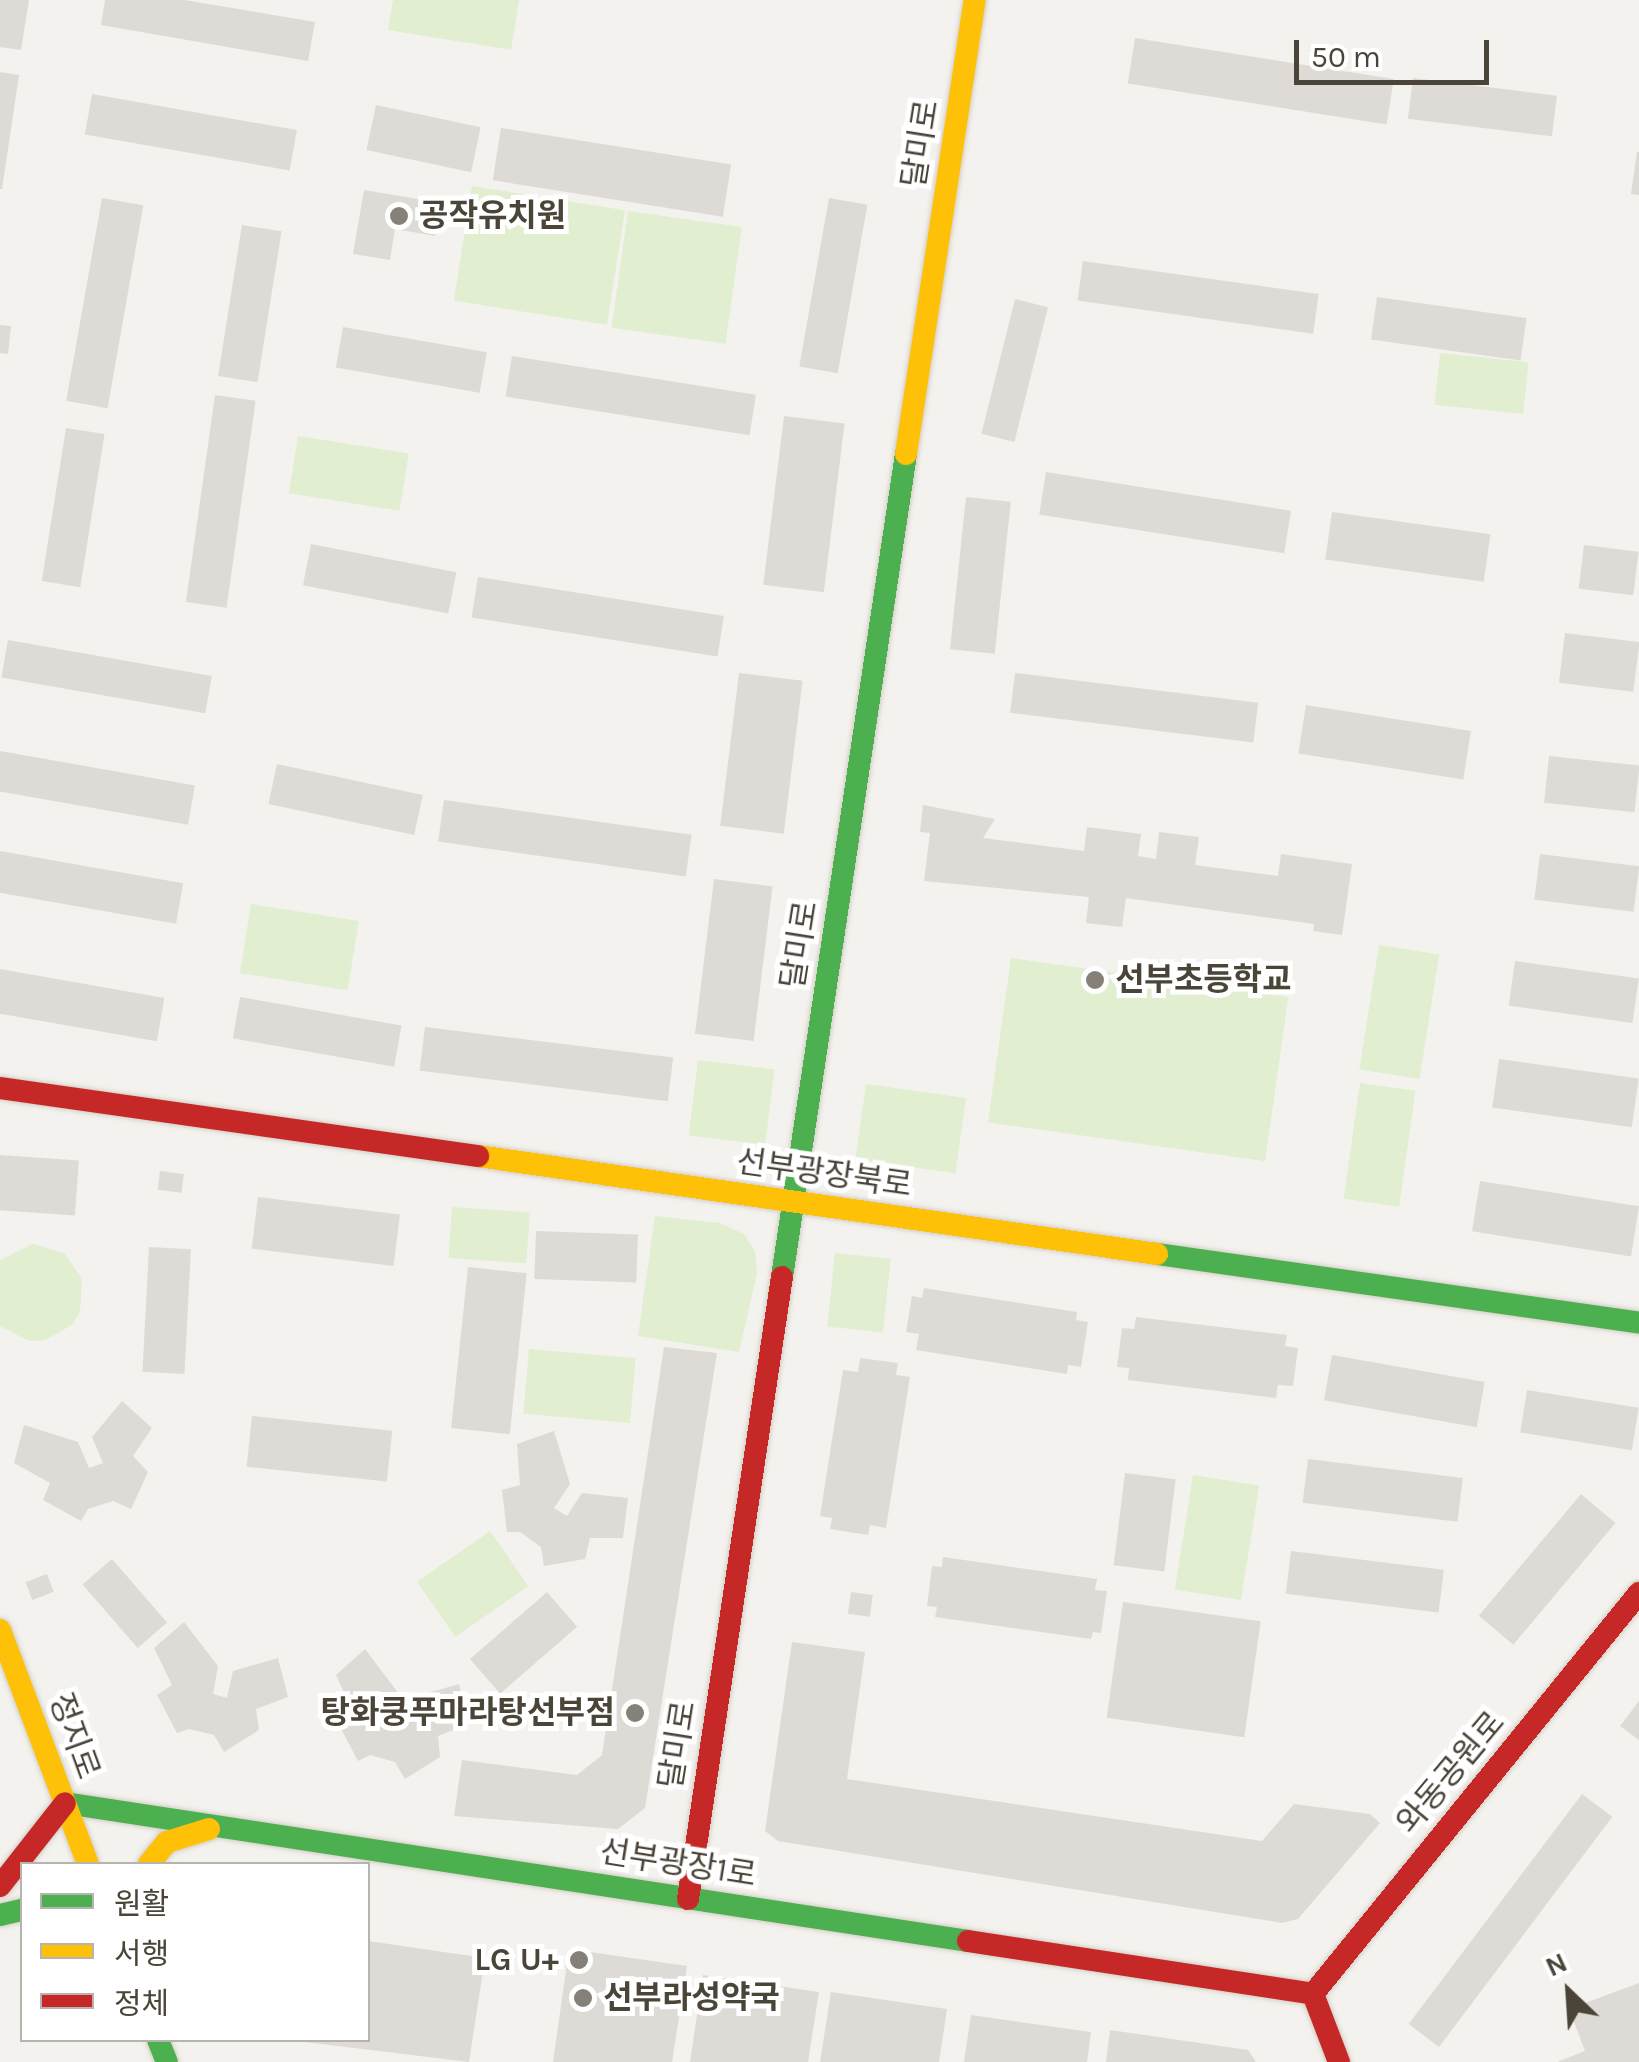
<!DOCTYPE html>
<html>
<head>
<meta charset="utf-8">
<style>
	body { margin:0 }
	#map { position:relative; width:1639px; height:2062px; overflow:hidden; background:#f4f2ee; font-family:Karla,"Noto Sans KR",sans-serif }
	div>[style] { position:absolute }
	[style*='--x'] { left:calc(var(--x)*1px); top:calc(var(--y)*1px); width:calc(var(--w)*1px); rotate:calc(var(--a)*1deg) }
	.green>* { inset:0; background:#e1eecf; transform-origin:0 0 }
	.building>* { inset:0; background:#dedbd6; transform-origin:0 0 }
	.roads { filter:drop-shadow(0 0 2px #d3cfc5) drop-shadow(0 0 2px #d3cfc5) }
	.fast>* { height:22px; margin:-11px; padding:0 11px; transform-origin:11px; border-radius:11px; background:#4caf50 }
	.slow>* { height:22px; margin:-11px; padding:0 11px; transform-origin:11px; border-radius:11px; background:#ffc107 }
	.jam>* { height:22px; margin:-11px; padding:0 11px; transform-origin:11px; border-radius:11px; background:#c62828 }
	.dots>* { width:28px; height:28px; translate:-50% -50%; box-sizing:border-box; border:5px solid #fff; border-radius:50% }
	span { translate:-50% -50%; white-space:nowrap; text-align:center; line-height:1.15; -webkit-text-stroke:10px #fff; paint-order:stroke }
	.street-label { font-size:32px; color:#4b4439 }
	.poi-label { font-size:32px; color:#4b4439; font-weight:700 }
	.left { translate:0 -50%; text-align:left }
	.right { translate:-100% -50%; text-align:right }
	.legend { position:absolute; left:20px; top:1862px; width:350px; height:180px; box-sizing:border-box; background:#fff; border:2px solid #b7b4b0; margin:0; padding:12px 18px; list-style:none; font-size:30px; color:#4b4439 }
	.legend li { display:flex; align-items:center; gap:20px; height:50px }
	.legend b { width:50px; border:2px solid #b7b4b0 }
	.north { position:absolute; left:1519px; top:1942px; width:100px; height:100px; -webkit-text-stroke:8px #fff; paint-order:stroke; rotate:335deg; font-size:28px; font-weight:700; line-height:40px; text-align:center; color:#4b4439 }
	.north::after { content:''; display:block; margin:auto; width:35px; height:45px; background:#4b4439; clip-path:polygon(50% 0,100% 100%,50% 72%,0 100%) }
	.scale { position:absolute; left:1294px; top:40px; width:195px; height:45px; box-sizing:border-box; border:5px solid #4b4439; border-top:0; padding-left:12px; font-size:30px; line-height:35px; white-space:nowrap; color:#4b4439; -webkit-text-stroke:8px #fff; paint-order:stroke }
</style>
</head>
<body>
<div id="map">
	<div class="green">
		<div style="clip-path:polygon(393px 0,519px 0,511px 50px,388px 30px)"></div>
		<div style="left:472px;top:186px;width:155px;height:116px;rotate:9deg"></div>
		<div style="left:628px;top:211px;width:115px;height:118px;rotate:8deg"></div>
		<div style="left:1440px;top:353px;width:89px;height:52px;rotate:6deg"></div>
		<div style="left:298px;top:436px;width:112px;height:58px;rotate:9deg"></div>
		<div style="left:251px;top:904px;width:109px;height:70px;rotate:9deg"></div>
		<div style="left:1379px;top:945px;width:61px;height:126px;rotate:9deg"></div>
		<div style="left:1011px;top:958px;width:280px;height:166px;rotate:8deg"></div>
		<div style="left:698px;top:1060px;width:77px;height:76px;rotate:7deg"></div>
		<div style="left:1360px;top:1083px;width:56px;height:117px;rotate:8deg"></div>
		<div style="left:866px;top:1084px;width:101px;height:76px;rotate:8deg"></div>
		<div style="left:452px;top:1207px;width:78px;height:51px;rotate:4deg"></div>
		<div style="clip-path:polygon(655px 1216px,720px 1223px,744px 1234px,755px 1251px,757px 1273px,739px 1352px,638px 1336px)"></div>
		<div style="clip-path:polygon(33px 1244px,64px 1253px,82px 1279px,80px 1312px,72px 1325px,45px 1340px,29px 1341px,0 1326px,0 1260px)"></div>
		<div style="left:835px;top:1253px;width:56px;height:74px;rotate:6deg"></div>
		<div style="left:529px;top:1349px;width:107px;height:65px;rotate:5deg"></div>
		<div style="left:1193px;top:1475px;width:67px;height:116px;rotate:9deg"></div>
		<div style="left:490px;top:1531px;width:67px;height:89px;rotate:55deg"></div>
	</div>
	<div class="building">
		<div style="clip-path:polygon(0 0,29px 0,21px 50px,0 47px)"></div>
		<div style="clip-path:polygon(105px 0,185px 0,315px 22px,308px 61px,101px 25px)"></div>
		<div style="left:1135px;top:38px;width:262px;height:46px;rotate:9deg"></div>
		<div style="clip-path:polygon(0 72px,19px 75px,2px 189px,0 189px)"></div>
		<div style="left:1413px;top:78px;width:145px;height:41px;rotate:7deg"></div>
		<div style="left:92px;top:94px;width:208px;height:41px;rotate:10deg"></div>
		<div style="left:376px;top:105px;width:107px;height:46px;rotate:12deg"></div>
		<div style="left:501px;top:128px;width:233px;height:53px;rotate:9deg"></div>
		<div style="clip-path:polygon(1637px 152px,1639px 152px,1639px 195px,1631px 194px)"></div>
		<div style="clip-path:polygon(364px 190px,441px 203px,435px 236px,395px 229px,390px 260px,353px 254px)"></div>
		<div style="left:102px;top:198px;width:42px;height:206px;rotate:10deg"></div>
		<div style="left:829px;top:198px;width:39px;height:171px;rotate:10deg"></div>
		<div style="left:242px;top:225px;width:40px;height:153px;rotate:9deg"></div>
		<div style="left:1083px;top:261px;width:238px;height:40px;rotate:8deg"></div>
		<div style="left:1377px;top:297px;width:151px;height:43px;rotate:8deg"></div>
		<div style="left:1015px;top:299px;width:34px;height:139px;rotate:14deg"></div>
		<div style="clip-path:polygon(0 325px,11px 326px,8px 354px,0 353px)"></div>
		<div style="left:343px;top:327px;width:146px;height:41px;rotate:10deg"></div>
		<div style="left:512px;top:356px;width:247px;height:41px;rotate:9deg"></div>
		<div style="left:215px;top:395px;width:41px;height:209px;rotate:8deg"></div>
		<div style="left:784px;top:416px;width:61px;height:170px;rotate:7deg"></div>
		<div style="left:66px;top:428px;width:39px;height:155px;rotate:9deg"></div>
		<div style="left:1046px;top:472px;width:248px;height:43px;rotate:9deg"></div>
		<div style="left:966px;top:497px;width:45px;height:153px;rotate:6deg"></div>
		<div style="left:1332px;top:512px;width:160px;height:48px;rotate:8deg"></div>
		<div style="left:311px;top:544px;width:148px;height:42px;rotate:11deg"></div>
		<div style="left:1584px;top:545px;width:55px;height:44px;rotate:7deg"></div>
		<div style="left:478px;top:577px;width:249px;height:41px;rotate:9deg"></div>
		<div style="left:1565px;top:633px;width:75px;height:50px;rotate:7deg"></div>
		<div style="left:8px;top:640px;width:207px;height:38px;rotate:10deg"></div>
		<div style="left:739px;top:673px;width:64px;height:154px;rotate:7deg"></div>
		<div style="left:1015px;top:673px;width:245px;height:40px;rotate:7deg"></div>
		<div style="left:1306px;top:705px;width:167px;height:49px;rotate:9deg"></div>
		<div style="left:0;top:751px;width:198px;height:40px;rotate:10deg"></div>
		<div style="left:1549px;top:756px;width:91px;height:47px;rotate:6deg"></div>
		<div style="left:277px;top:764px;width:149px;height:41px;rotate:12deg"></div>
		<div style="left:444px;top:800px;width:250px;height:42px;rotate:8deg"></div>
		<div style="clip-path:polygon(923px 805px,995px 819px,983px 838px,1084px 851px,1087px 827px,1141px 834px,1138px 856px,1156px 859px,1159px 832px,1199px 837px,1195px 865px,1278px 876px,1281px 854px,1352px 864px,1342px 935px,1313px 931px,1314px 924px,1126px 898px,1122px 927px,1086px 923px,1089px 897px,924px 881px,930px 833px,920px 832px)"></div>
		<div style="left:0;top:851px;width:186px;height:41px;rotate:10deg"></div>
		<div style="left:1540px;top:854px;width:100px;height:46px;rotate:7deg"></div>
		<div style="left:714px;top:879px;width:59px;height:156px;rotate:7deg"></div>
		<div style="left:1515px;top:961px;width:125px;height:45px;rotate:8deg"></div>
		<div style="left:0;top:969px;width:167px;height:44px;rotate:10deg"></div>
		<div style="left:240px;top:997px;width:164px;height:42px;rotate:10deg"></div>
		<div style="left:425px;top:1027px;width:250px;height:44px;rotate:7deg"></div>
		<div style="left:1499px;top:1059px;width:141px;height:49px;rotate:8deg"></div>
		<div style="left:0;top:1155px;width:79px;height:55px;rotate:4deg"></div>
		<div style="left:160px;top:1171px;width:24px;height:19px;rotate:7deg"></div>
		<div style="left:1480px;top:1181px;width:161px;height:51px;rotate:9deg"></div>
		<div style="left:258px;top:1197px;width:143px;height:52px;rotate:7deg"></div>
		<div style="left:536px;top:1231px;width:102px;height:48px;rotate:2deg"></div>
		<div style="left:149px;top:1247px;width:42px;height:125px;rotate:3deg"></div>
		<div style="left:468px;top:1267px;width:59px;height:162px;rotate:6deg"></div>
		<div style="clip-path:polygon(924px 1288px,1077px 1312px,1076px 1320px,1088px 1322px,1081px 1367px,1068px 1365px,1067px 1374px,916px 1350px,919px 1334px,906px 1332px,912px 1296px,922px 1298px)"></div>
		<div style="clip-path:polygon(1136px 1317px,1287px 1335px,1285px 1346px,1298px 1348px,1293px 1386px,1278px 1385px,1276px 1398px,1128px 1380px,1129px 1368px,1117px 1367px,1122px 1328px,1134px 1329px)"></div>
		<div style="clip-path:polygon(664px 1347px,717px 1353px,645px 1808px,618px 1829px,454px 1816px,462px 1760px,577px 1775px,602px 1755px)"></div>
		<div style="left:1332px;top:1355px;width:155px;height:46px;rotate:10deg"></div>
		<div style="clip-path:polygon(860px 1358px,898px 1363px,896px 1375px,910px 1377px,886px 1528px,870px 1525px,868px 1535px,830px 1529px,832px 1518px,820px 1516px,843px 1370px,858px 1372px)"></div>
		<div style="left:1527px;top:1390px;width:113px;height:43px;rotate:9deg"></div>
		<div style="clip-path:polygon(122px 1401px,152px 1428px,133px 1456px,148px 1472px,131px 1509px,113px 1501px,88px 1509px,81px 1521px,43px 1500px,50px 1483px,14px 1463px,24px 1425px,78px 1442px,89px 1468px,103px 1463px,92px 1437px)"></div>
		<div style="left:252px;top:1416px;width:141px;height:51px;rotate:6deg"></div>
		<div style="clip-path:polygon(554px 1431px,570px 1484px,554px 1508px,567px 1516px,582px 1493px,628px 1498px,623px 1538px,590px 1538px,585px 1559px,544px 1566px,541px 1547px,520px 1532px,507px 1532px,502px 1490px,520px 1485px,517px 1444px)"></div>
		<div style="left:1308px;top:1459px;width:156px;height:44px;rotate:7deg"></div>
		<div style="left:1125px;top:1473px;width:51px;height:93px;rotate:7deg"></div>
		<div style="left:1581px;top:1494px;width:45px;height:159px;rotate:40deg"></div>
		<div style="left:1291px;top:1551px;width:154px;height:43px;rotate:7deg"></div>
		<div style="clip-path:polygon(943px 1557px,1097px 1579px,1095px 1590px,1107px 1591px,1101px 1633px,1093px 1632px,1091px 1639px,935px 1617px,937px 1607px,927px 1606px,932px 1566px,942px 1567px)"></div>
		<div style="left:112px;top:1559px;width:84px;height:39px;rotate:49deg"></div>
		<div style="left:47px;top:1574px;width:19px;height:23px;rotate:69deg"></div>
		<div style="left:547px;top:1592px;width:46px;height:102px;rotate:49deg"></div>
		<div style="left:851px;top:1592px;width:22px;height:22px;rotate:8deg"></div>
		<div style="left:1123px;top:1602px;width:139px;height:117px;rotate:8deg"></div>
		<div style="clip-path:polygon(184px 1622px,218px 1666px,213px 1694px,227px 1698px,233px 1671px,278px 1658px,288px 1697px,256px 1709px,259px 1730px,224px 1752px,214px 1735px,189px 1729px,177px 1733px,157px 1695px,172px 1685px,154px 1648px)"></div>
		<div style="clip-path:polygon(792px 1642px,865px 1652px,847px 1779px,1262px 1841px,1294px 1804px,1370px 1814px,1380px 1823px,1298px 1919px,1282px 1923px,778px 1841px,765px 1831px)"></div>
		<div style="clip-path:polygon(365px 1649px,399px 1694px,394px 1721px,408px 1724px,414px 1697px,459px 1684px,469px 1724px,438px 1736px,440px 1757px,405px 1779px,395px 1762px,370px 1755px,358px 1761px,338px 1723px,353px 1712px,336px 1675px)"></div>
		<div style="clip-path:polygon(1639px 1701px,1639px 1740px,1620px 1726px)"></div>
		<div style="left:1582px;top:1794px;width:38px;height:288px;rotate:37deg"></div>
		<div style="clip-path:polygon(368px 1941px,485px 1958px,469px 2062px,305px 2042px,368px 2040px)"></div>
		<div style="clip-path:polygon(569px 1949px,687px 1966px,672px 2062px,553px 2062px)"></div>
		<div style="clip-path:polygon(703px 1975px,819px 1992px,808px 2062px,690px 2062px)"></div>
		<div style="clip-path:polygon(1639px 1983px,1639px 2062px,1557px 2062px,1585px 2051px,1569px 2009px)"></div>
		<div style="clip-path:polygon(831px 1992px,947px 2009px,939px 2062px,820px 2062px)"></div>
		<div style="clip-path:polygon(971px 2015px,1091px 2032px,1087px 2062px,964px 2062px)"></div>
		<div style="clip-path:polygon(1110px 2030px,1248px 2050px,1256px 2062px,1106px 2062px)"></div>
	</div>
	<div class="roads">
		<div class="fast">
			<div style="--x:1157;--y:1254;--w:487;--a:8.1"></div>
			<div style="--x:782;--y:1277;--w:832;--a:-81.43"></div>
			<div style="--x:65;--y:1803;--w:913;--a:8.69"></div>
			<div style="--x:0;--y:1915;--w:23;--a:-13"></div>
			<div style="--x:158;--y:2040;--w:24;--a:68"></div>
		</div>
		<div class="slow">
			<div style="--x:906;--y:454;--w:459;--a:-81.4"></div>
			<div style="--x:478;--y:1156;--w:686;--a:8.21"></div>
			<div style="--x:0;--y:1630;--w:250;--a:69.4"></div>
			<div style="--x:149;--y:1864;--w:28;--a:-51"></div>
			<div style="--x:167;--y:1842;--w:44;--a:-17.2"></div>
		</div>
		<div class="jam">
			<div style="--x:0;--y:1088;--w:483;--a:8.1"></div>
			<div style="--x:0;--y:1886;--w:105;--a:-51.9"></div>
			<div style="--x:688;--y:1899;--w:629;--a:-81.41"></div>
			<div style="--x:968;--y:1941;--w:349;--a:8.7"></div>
			<div style="--x:1313;--y:1994;--w:73;--a:69.1"></div>
			<div style="--x:1313;--y:1994;--w:517;--a:-50.89"></div>
		</div>
	</div>
	<div class="dots">
		<div style="left:399px;top:216px;background:#868178"></div>
		<div style="left:1095px;top:980px;background:#868178"></div>
		<div style="left:635px;top:1713px;background:#868178"></div>
		<div style="left:579px;top:1960px;background:#868178"></div>
		<div style="left:583px;top:1998px;background:#868178"></div>
	</div>
	<div class="street-label">
		<span style="left:921px;top:144px;rotate:-81deg">달미로</span>
		<span style="left:800px;top:945px;rotate:-81deg">달미로</span>
		<span style="left:824px;top:1174px;rotate:8deg">선부광장북로</span>
		<span style="left:74px;top:1736px;rotate:70deg">정지로</span>
		<span style="left:678px;top:1745px;rotate:-81deg">달미로</span>
		<span style="left:1451px;top:1773px;rotate:-50deg">와동공원로</span>
		<span style="left:678px;top:1864px;rotate:9deg">선부광장1로</span>
	</div>
	<div class="poi-label">
		<span class="left" style="left:419px;top:216px">공작유치원</span>
		<span class="left" style="left:1115px;top:980px">선부초등학교</span>
		<span class="right" style="left:615px;top:1713px">탕화쿵푸마라탕선부점</span>
		<span class="right" style="left:559px;top:1960px">LG U+</span>
		<span class="left" style="left:603px;top:1998px">선부라성약국</span>
	</div>
	<ul class="legend">
	<li><b style="height:12px;background:#4caf50"></b>원활</li>
	<li><b style="height:12px;background:#ffc107"></b>서행</li>
	<li><b style="height:12px;background:#c62828"></b>정체</li>
	</ul>
	<div class="north">N</div>
	<div class="scale">50 m</div>
</div>
</body>
</html>
